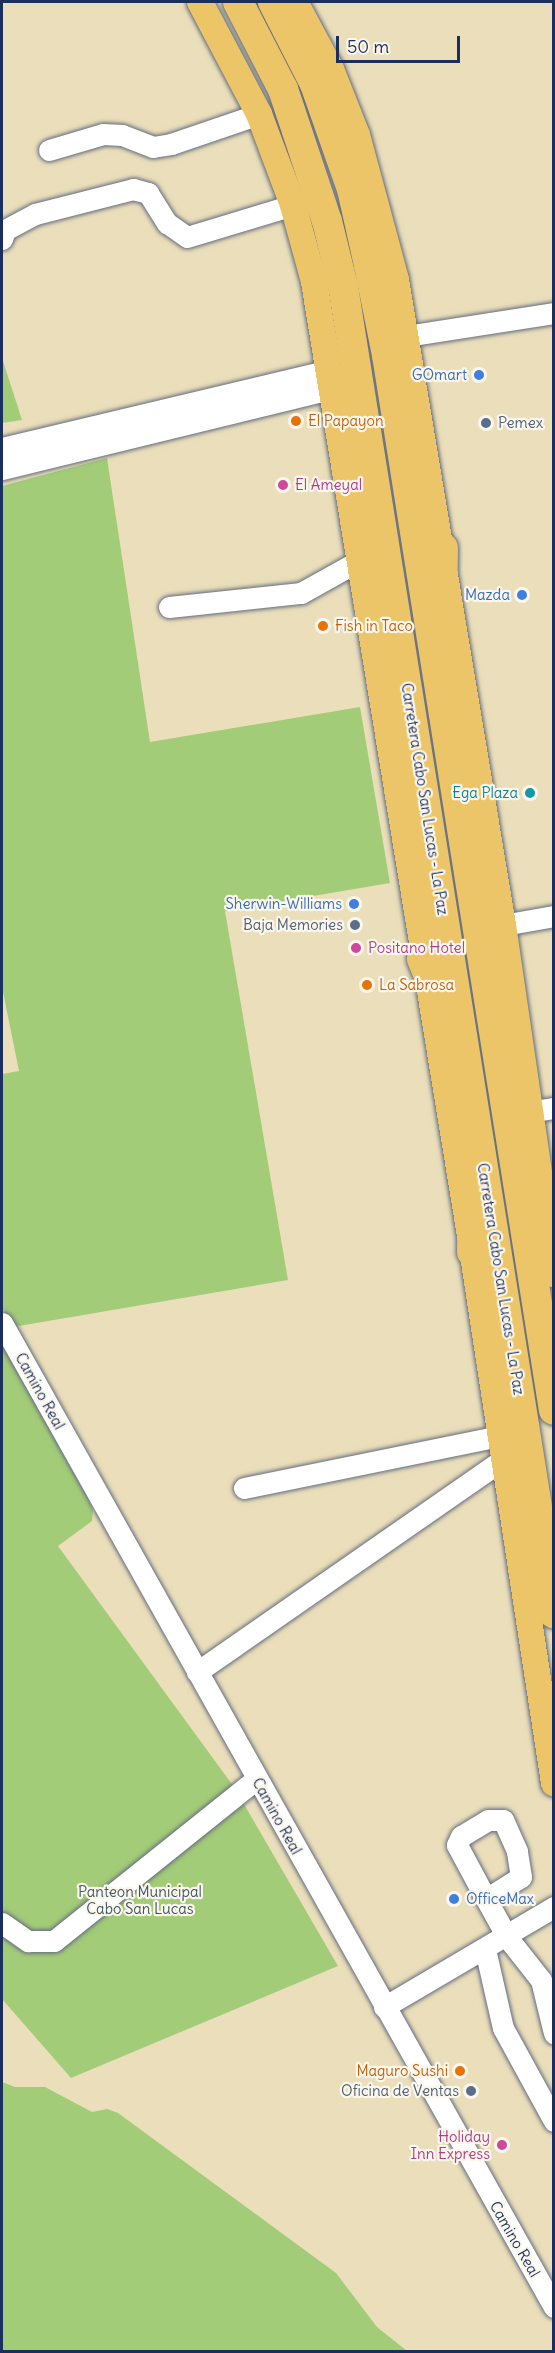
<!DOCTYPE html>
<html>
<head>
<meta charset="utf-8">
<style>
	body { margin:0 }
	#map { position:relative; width:555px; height:2353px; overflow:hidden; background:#ebdfbb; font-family:Delius,sans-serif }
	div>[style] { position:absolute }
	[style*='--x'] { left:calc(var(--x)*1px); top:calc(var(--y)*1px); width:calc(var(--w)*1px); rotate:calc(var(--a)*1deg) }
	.green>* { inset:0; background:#a3cc78 }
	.roads { filter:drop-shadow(0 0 2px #646d7f) drop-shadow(0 0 2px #646d7f) }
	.minor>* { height:21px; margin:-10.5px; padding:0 10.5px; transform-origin:10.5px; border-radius:10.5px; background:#fff }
	.major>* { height:26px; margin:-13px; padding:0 13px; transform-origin:13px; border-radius:13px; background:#edc569 }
	.highway>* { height:30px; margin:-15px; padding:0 15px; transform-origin:15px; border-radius:15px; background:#edc569 }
	.dots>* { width:16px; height:16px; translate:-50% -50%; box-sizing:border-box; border:3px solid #fbf7ec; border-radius:50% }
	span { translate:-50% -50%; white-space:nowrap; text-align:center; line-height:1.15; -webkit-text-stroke:4.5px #fbf7ec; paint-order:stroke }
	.shop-label { font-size:15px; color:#366cbe }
	.right { translate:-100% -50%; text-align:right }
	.left { translate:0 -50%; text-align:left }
	.food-label { font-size:15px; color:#c56008 }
	.service-label { font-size:15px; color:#4e5e75 }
	.hotel-label { font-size:15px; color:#b23c85 }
	.culture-label { font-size:15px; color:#0d838f }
	.street-label { font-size:15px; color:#1b2f5e }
	.park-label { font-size:15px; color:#3d5664 }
	.frame { position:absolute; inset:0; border:3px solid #1b2f5e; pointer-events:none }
	.scale { position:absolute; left:336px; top:36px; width:124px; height:27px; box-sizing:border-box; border:3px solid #1b2f5e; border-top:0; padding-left:8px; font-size:18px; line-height:21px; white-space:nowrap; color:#1b2f5e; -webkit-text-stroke:4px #fbf7ec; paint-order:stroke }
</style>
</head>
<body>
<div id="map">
	<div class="green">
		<div style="clip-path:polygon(2px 358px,22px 420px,2px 423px)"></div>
		<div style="clip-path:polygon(107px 458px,150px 742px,360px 707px,390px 883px,225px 911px,288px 1280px,13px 1327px,2px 1307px,2px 1074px,19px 1071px,2px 987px,2px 486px)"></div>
		<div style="clip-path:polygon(2px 1336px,84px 1486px,93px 1511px,92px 1521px,58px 1546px,234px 1787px,338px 1966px,71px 2078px,2px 1999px)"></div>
		<div style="clip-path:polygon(2px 2082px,15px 2087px,45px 2087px,92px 2112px,107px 2109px,118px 2113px,336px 2273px,377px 2327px,407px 2351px,2px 2351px)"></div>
	</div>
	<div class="roads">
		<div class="minor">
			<div style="--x:49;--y:150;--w:56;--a:-16.5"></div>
			<div style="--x:103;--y:134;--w:19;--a:3"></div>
			<div style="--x:122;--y:135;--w:33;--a:21"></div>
			<div style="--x:153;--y:147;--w:18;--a:-9"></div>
			<div style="--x:171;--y:144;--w:93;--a:-18.8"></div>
			<div style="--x:2;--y:239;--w:9;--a:-72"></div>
			<div style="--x:5;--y:230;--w:34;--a:-28"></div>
			<div style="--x:35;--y:214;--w:101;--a:-14.3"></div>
			<div style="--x:133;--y:189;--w:16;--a:15"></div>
			<div style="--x:148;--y:193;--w:36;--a:58"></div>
			<div style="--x:167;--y:223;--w:24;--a:35"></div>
			<div style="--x:187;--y:237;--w:111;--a:-16.8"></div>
			<div style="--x:406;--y:336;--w:150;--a:-8.8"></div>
			<div style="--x:2;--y:448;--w:337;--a:-13.4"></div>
			<div style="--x:2;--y:469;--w:329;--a:-13.7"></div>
			<div style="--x:322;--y:391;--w:14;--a:30"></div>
			<div style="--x:169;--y:607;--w:133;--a:-6.1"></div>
			<div style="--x:301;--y:593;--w:68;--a:-29.2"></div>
			<div style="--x:503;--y:925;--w:52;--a:-10"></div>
			<div style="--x:528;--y:1112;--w:26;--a:-9"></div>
			<div style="--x:2;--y:1323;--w:1128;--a:60.71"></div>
			<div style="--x:244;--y:1488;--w:261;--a:-11.5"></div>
			<div style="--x:197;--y:1672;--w:373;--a:-34.8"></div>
			<div style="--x:486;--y:1899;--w:41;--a:-32.2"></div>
			<div style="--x:521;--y:1877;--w:26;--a:-99"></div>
			<div style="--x:517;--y:1851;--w:34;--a:-114"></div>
			<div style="--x:503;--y:1820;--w:15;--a:180"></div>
			<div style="--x:488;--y:1820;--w:31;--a:149"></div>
			<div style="--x:461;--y:1836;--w:10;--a:114"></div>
			<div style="--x:457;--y:1845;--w:61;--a:61.8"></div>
			<div style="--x:486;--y:1899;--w:43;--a:61.1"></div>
			<div style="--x:507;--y:1937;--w:55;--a:51.7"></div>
			<div style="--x:541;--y:1980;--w:55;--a:76.2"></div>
			<div style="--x:2;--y:1923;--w:32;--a:35"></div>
			<div style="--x:28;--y:1941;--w:26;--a:0"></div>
			<div style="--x:54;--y:1941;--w:259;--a:-38.7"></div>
			<div style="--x:485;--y:1949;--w:81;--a:77.2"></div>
			<div style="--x:503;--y:2028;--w:106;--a:61.3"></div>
			<div style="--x:384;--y:2007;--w:197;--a:-30.5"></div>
		</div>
		<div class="major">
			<div style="--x:200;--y:2;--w:127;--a:62.2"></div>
			<div style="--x:259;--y:114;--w:97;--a:69.5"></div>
			<div style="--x:293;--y:205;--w:80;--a:74.7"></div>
			<div style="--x:314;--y:282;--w:954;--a:80.71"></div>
			<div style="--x:468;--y:1223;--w:567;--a:81.27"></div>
			<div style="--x:295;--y:2;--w:76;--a:61.8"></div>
			<div style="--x:331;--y:69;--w:71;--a:68.5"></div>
			<div style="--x:357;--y:135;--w:150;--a:74.9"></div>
			<div style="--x:396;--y:280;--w:654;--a:80.58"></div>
			<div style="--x:503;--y:925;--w:353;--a:81.7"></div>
		</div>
		<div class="highway">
			<div style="--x:238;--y:2;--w:98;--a:62.7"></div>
			<div style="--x:283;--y:89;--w:139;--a:71.6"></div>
			<div style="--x:327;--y:221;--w:67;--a:76.2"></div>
			<div style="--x:343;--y:286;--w:1344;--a:80.97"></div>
			<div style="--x:273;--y:2;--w:92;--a:62.9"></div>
			<div style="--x:315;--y:84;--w:111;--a:70.6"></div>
			<div style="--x:352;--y:189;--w:78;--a:77.4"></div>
			<div style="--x:369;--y:265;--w:92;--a:78.7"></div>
			<div style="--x:387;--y:355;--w:1068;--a:81.01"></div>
			<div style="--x:442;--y:617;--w:69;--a:-89.2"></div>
			<div style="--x:422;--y:959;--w:72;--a:68.1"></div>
			<div style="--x:472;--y:1252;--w:60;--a:-89"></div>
		</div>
	</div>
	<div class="dots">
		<div style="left:479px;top:375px;background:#3f7fe0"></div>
		<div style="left:296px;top:421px;background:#e8710a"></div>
		<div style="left:486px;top:423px;background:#5c6f8a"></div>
		<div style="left:283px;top:485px;background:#d1479c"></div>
		<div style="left:522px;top:595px;background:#3f7fe0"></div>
		<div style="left:323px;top:626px;background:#e8710a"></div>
		<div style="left:530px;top:793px;background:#0f9aa8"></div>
		<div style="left:354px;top:904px;background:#3f7fe0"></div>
		<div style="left:355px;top:925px;background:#5c6f8a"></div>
		<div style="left:356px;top:948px;background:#d1479c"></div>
		<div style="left:367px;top:985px;background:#e8710a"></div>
		<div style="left:454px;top:1899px;background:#3f7fe0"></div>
		<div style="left:460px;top:2071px;background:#e8710a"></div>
		<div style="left:471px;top:2091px;background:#5c6f8a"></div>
		<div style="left:502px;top:2145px;background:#d1479c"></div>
	</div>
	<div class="shop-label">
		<span class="right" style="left:467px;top:375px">GOmart</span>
		<span class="right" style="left:510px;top:595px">Mazda</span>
		<span class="right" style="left:342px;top:904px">Sherwin-Williams</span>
		<span class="left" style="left:466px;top:1899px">OfficeMax</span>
	</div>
	<div class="food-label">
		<span class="left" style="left:308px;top:421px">El Papayon</span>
		<span class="left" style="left:335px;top:626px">Fish in Taco</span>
		<span class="left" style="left:379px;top:985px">La Sabrosa</span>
		<span class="right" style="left:448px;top:2071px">Maguro Sushi</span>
	</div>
	<div class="service-label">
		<span class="left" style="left:498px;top:423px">Pemex</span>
		<span class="right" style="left:343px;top:925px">Baja Memories</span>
		<span class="right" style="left:459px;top:2091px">Oficina de Ventas</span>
	</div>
	<div class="hotel-label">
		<span class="left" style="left:295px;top:485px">El Ameyal</span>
		<span class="left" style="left:368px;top:948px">Positano Hotel</span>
		<span class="right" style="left:490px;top:2145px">Holiday<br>Inn Express</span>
	</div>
	<div class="culture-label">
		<span class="right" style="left:518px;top:793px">Ega Plaza</span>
	</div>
	<div class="street-label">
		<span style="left:425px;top:799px;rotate:81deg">Carretera Cabo San Lucas - La Paz</span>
		<span style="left:501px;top:1279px;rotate:81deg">Carretera Cabo San Lucas - La Paz</span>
		<span style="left:40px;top:1391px;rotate:61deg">Camino Real</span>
		<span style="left:277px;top:1816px;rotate:61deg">Camino Real</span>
		<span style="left:515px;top:2239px;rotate:60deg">Camino Real</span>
	</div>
	<div class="park-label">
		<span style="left:140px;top:1900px">Panteon Municipal<br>Cabo San Lucas</span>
	</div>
	<div class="frame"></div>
	<div class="scale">50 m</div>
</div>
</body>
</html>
